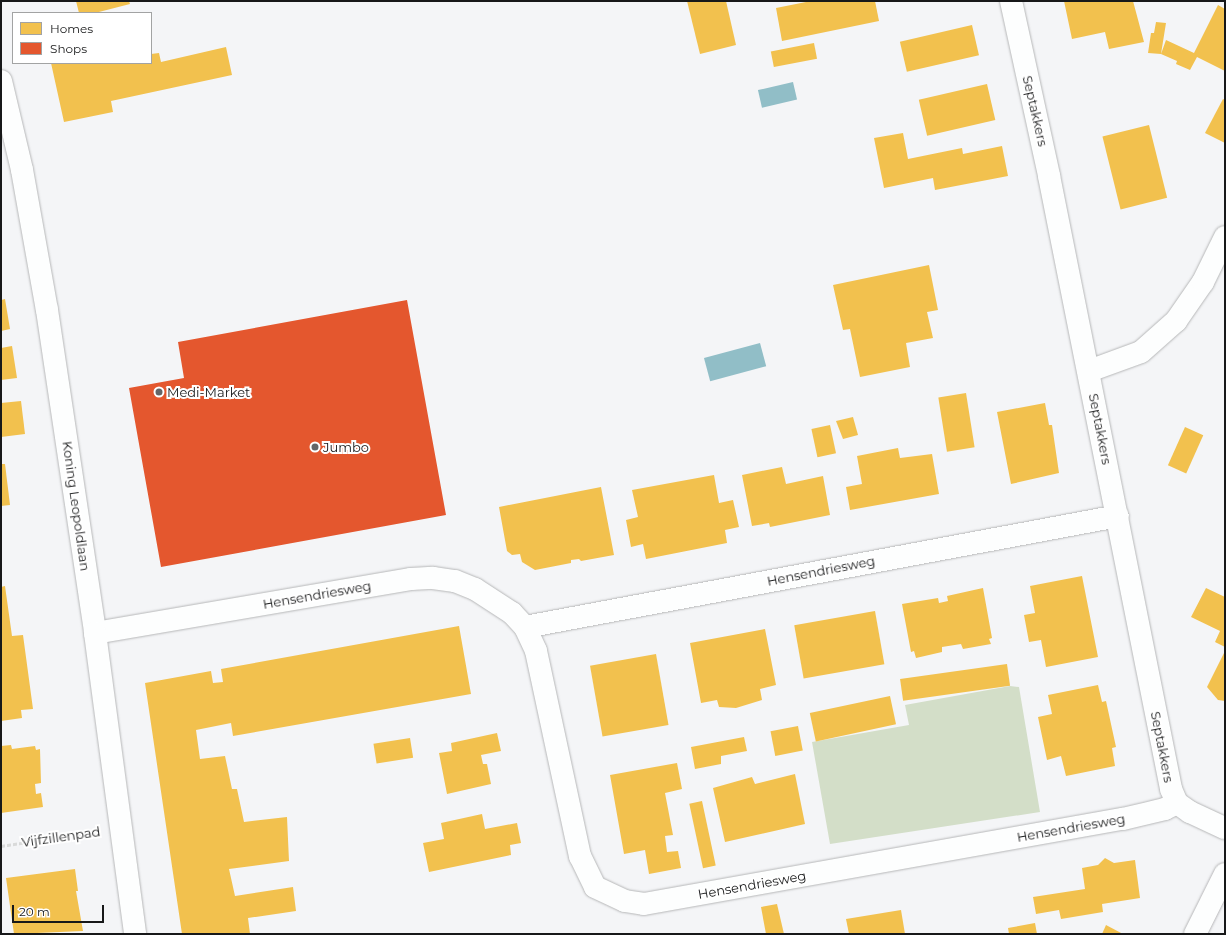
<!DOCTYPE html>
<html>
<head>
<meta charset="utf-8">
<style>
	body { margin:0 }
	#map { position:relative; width:1226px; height:935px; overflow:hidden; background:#f4f5f7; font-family:Montserrat,sans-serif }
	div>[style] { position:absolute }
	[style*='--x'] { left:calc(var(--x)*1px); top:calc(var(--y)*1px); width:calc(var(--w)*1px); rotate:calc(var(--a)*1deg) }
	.green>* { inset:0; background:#d3dec8 }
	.water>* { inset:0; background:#91bec7; transform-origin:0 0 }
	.homes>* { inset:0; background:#f2c14e; transform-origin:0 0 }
	.shops>* { inset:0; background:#e4572e }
	.path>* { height:2.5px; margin-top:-1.25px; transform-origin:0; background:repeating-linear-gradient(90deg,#d9dada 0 4px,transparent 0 6px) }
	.roads { filter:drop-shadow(0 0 1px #b6b7b8) drop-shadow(0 0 1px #b6b7b8) }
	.minor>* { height:22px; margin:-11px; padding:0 11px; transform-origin:11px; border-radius:11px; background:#fdfefe }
	.secondary>* { height:22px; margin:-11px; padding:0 11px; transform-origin:11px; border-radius:11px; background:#fdfefe }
	.dots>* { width:11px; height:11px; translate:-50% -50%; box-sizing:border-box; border:2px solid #fff; border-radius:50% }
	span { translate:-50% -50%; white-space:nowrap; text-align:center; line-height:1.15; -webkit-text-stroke:4px #fff; paint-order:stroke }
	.street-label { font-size:13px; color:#171819 }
	.poi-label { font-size:13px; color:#171819 }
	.left { translate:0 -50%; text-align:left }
	.frame { position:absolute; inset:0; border:2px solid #171819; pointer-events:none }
	.legend { position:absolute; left:12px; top:12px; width:140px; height:52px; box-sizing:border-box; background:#fff; border:1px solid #a2a3a3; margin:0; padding:5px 7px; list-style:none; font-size:12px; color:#171819 }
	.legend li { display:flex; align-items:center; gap:8px; height:20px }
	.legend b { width:20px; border:1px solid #a2a3a3 }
	.scale { position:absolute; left:12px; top:905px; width:92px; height:18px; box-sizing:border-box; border:2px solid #171819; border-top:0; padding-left:5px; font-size:12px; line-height:14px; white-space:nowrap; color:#171819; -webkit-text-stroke:3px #fff; paint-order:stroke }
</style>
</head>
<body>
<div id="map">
	<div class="green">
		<div style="clip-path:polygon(1010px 686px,1019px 687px,1040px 812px,830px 844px,812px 742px,909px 725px,905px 705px)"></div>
	</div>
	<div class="water">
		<div style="left:793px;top:82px;width:18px;height:36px;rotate:77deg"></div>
		<div style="left:760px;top:343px;width:24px;height:58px;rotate:75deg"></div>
	</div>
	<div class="homes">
		<div style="clip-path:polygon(76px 1px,129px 1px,130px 4px,95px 13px,79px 13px)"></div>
		<div style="clip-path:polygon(687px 1px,726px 1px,736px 45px,700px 54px)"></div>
		<div style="clip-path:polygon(811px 1px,875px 1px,879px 21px,782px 41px,776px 8px)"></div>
		<div style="clip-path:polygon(1064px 1px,1133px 1px,1144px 42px,1109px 49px,1105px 32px,1072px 39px)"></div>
		<div style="clip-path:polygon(1218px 5px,1225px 9px,1225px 71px,1197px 57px,1190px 70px,1176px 64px,1177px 61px,1161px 54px,1148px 53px,1151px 33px,1154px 33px,1156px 22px,1166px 23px,1161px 54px,1166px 40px,1194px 53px)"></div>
		<div style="left:972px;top:25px;width:31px;height:74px;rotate:77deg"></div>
		<div style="left:814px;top:43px;width:16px;height:44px;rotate:79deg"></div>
		<div style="clip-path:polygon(226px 47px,232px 75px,111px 101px,113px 112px,64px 122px,51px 63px,151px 63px,151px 54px,159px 53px,161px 62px)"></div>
		<div style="left:987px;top:84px;width:37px;height:70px;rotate:77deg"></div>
		<div style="clip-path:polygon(1223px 99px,1225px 100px,1225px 143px,1205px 133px)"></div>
		<div style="left:1149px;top:125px;width:75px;height:48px;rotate:76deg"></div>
		<div style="clip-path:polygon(903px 133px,908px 159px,962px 148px,963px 154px,1002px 146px,1008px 176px,935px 190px,933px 178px,884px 188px,874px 138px)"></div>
		<div style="clip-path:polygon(929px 265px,938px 310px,927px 312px,933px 338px,906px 343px,910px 367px,860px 377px,850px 329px,843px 330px,833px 285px)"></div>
		<div style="clip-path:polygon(5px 299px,10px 329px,1px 331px,1px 300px)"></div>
		<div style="clip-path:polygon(12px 346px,17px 378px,1px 380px,1px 348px)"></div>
		<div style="left:966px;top:393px;width:55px;height:28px;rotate:81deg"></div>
		<div style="clip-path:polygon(21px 401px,25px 434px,1px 437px,1px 403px)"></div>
		<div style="clip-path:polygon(1045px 403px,1049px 425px,1052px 425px,1059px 473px,1011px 484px,997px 412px)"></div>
		<div style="clip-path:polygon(853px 417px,858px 435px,843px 439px,836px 421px)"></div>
		<div style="left:830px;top:425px;width:29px;height:19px;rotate:78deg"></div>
		<div style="left:1185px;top:427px;width:20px;height:42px;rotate:24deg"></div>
		<div style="clip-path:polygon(898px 448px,900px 458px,932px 454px,939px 494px,850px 510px,846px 487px,862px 484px,857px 456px)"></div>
		<div style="clip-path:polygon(1px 464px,5px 464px,10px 505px,1px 506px)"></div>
		<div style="clip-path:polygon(782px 467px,786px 484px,823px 476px,830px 515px,770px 527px,769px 523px,752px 526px,742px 475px)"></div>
		<div style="clip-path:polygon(714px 475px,719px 503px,733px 500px,739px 527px,725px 530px,727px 543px,646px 559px,643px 544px,631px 547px,626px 520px,638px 517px,632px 490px)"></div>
		<div style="clip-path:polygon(601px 487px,614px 555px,581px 561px,579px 559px,571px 560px,571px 563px,535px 570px,522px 562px,520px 554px,512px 555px,507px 551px,499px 507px)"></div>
		<div style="clip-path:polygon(1082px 576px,1098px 657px,1046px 667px,1041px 640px,1029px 642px,1024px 615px,1035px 613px,1030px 586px)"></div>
		<div style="clip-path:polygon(5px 586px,12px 636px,23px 635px,33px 709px,21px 710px,22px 718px,1px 721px,1px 587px)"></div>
		<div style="clip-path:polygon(983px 588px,992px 638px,989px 639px,991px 644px,963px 649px,961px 644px,942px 647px,942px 652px,916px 658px,914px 651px,911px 652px,902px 604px,938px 598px,939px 603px,948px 601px,947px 596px)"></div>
		<div style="clip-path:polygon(1206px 588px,1225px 597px,1225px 647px,1215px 642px,1220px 631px,1191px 617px)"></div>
		<div style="left:875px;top:611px;width:54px;height:82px;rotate:80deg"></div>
		<div style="clip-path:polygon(459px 626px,471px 694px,233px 736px,231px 723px,196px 730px,200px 759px,225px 756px,232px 789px,237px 789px,244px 822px,287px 817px,289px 861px,229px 869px,235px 896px,293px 887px,296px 911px,248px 918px,250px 934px,182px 934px,145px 683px,211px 671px,213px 683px,223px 682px,221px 669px)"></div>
		<div style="clip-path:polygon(765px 629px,776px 685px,760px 689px,762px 700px,736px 708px,719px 707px,717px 700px,701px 703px,690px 643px)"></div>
		<div style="clip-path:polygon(1225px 651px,1225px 701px,1218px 700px,1207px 687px)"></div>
		<div style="left:656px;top:654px;width:72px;height:67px;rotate:80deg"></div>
		<div style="left:1007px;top:664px;width:22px;height:108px;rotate:82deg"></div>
		<div style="clip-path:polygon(1098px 685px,1102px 702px,1106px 701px,1116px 747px,1112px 748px,1115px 766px,1066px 776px,1061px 756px,1047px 760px,1038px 717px,1052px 714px,1048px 695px)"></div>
		<div style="left:890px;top:696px;width:29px;height:82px;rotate:78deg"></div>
		<div style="left:798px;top:726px;width:25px;height:28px;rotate:79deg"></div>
		<div style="clip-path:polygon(497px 733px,501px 751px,481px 755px,483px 764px,487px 764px,491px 784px,447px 794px,439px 753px,452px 751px,451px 743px)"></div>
		<div style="clip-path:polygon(744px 737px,747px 751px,721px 756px,721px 764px,695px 769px,691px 747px)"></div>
		<div style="left:410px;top:738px;width:20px;height:37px;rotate:81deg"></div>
		<div style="clip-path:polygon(11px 745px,12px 749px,35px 746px,36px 750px,40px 749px,41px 783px,35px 784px,36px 794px,41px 793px,43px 807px,1px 813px,1px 746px)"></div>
		<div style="clip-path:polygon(677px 763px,682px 789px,665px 793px,673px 835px,665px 836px,667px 852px,678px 851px,681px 868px,649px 874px,645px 850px,624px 854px,610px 775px)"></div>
		<div style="clip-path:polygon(795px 774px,805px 824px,725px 842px,713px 788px,752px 777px,755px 784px)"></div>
		<div style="left:702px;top:801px;width:66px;height:13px;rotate:78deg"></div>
		<div style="clip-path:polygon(482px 814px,485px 829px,517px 823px,521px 843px,510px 845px,511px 855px,429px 872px,423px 843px,444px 839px,441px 823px)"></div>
		<div style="clip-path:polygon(1105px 858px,1114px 863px,1135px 860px,1140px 898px,1102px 904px,1103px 912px,1061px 919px,1059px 910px,1036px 914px,1033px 897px,1085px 889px,1082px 868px,1098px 865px)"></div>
		<div style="clip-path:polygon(75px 869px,78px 891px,76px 891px,83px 931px,14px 934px,6px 878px)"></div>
		<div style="clip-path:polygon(777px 904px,784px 934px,766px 934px,761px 907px)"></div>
		<div style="clip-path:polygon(901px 910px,905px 934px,849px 934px,846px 919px)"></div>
		<div style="clip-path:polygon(1035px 923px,1037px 934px,1009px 934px,1008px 928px)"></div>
		<div style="clip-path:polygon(1106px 925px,1123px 934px,1102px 934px)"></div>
	</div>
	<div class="shops">
		<div style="clip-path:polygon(407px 300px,446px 515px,161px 567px,129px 388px,184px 378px,178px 342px)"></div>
	</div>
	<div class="path">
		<div style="--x:1;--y:846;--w:94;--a:-8.6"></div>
	</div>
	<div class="roads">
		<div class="minor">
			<div style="--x:1011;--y:1;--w:179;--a:77.7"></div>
			<div style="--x:1049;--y:176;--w:625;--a:78.74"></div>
			<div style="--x:1171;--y:789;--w:15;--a:67"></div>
			<div style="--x:1177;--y:803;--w:16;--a:35"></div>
			<div style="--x:1190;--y:812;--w:38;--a:25"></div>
			<div style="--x:1089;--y:371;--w:55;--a:-20.1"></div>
			<div style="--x:1141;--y:352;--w:47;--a:-41.5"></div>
			<div style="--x:1176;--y:321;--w:47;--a:-55.3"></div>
			<div style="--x:1203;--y:282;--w:50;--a:-63.9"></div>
			<div style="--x:525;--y:627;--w:603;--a:-10.6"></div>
			<div style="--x:95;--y:633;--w:321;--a:-9.7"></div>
			<div style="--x:411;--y:579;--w:22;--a:-3"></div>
			<div style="--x:433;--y:578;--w:22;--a:8"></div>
			<div style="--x:455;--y:581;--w:22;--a:22"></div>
			<div style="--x:475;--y:589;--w:44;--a:33"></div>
			<div style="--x:512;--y:613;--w:19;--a:47"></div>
			<div style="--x:525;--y:627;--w:26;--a:65"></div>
			<div style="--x:536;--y:651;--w:210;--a:77.9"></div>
			<div style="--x:580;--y:856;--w:34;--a:64"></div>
			<div style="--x:595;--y:887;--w:33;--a:25"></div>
			<div style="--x:625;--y:901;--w:19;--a:9"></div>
			<div style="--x:644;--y:904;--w:486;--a:-10.1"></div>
			<div style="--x:1123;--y:819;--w:43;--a:-13.4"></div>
			<div style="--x:1165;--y:809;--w:13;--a:-27"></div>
		</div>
		<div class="secondary">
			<div style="--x:1;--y:81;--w:91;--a:76.7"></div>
			<div style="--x:22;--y:170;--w:142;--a:79.9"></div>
			<div style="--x:47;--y:310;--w:327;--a:81.5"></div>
			<div style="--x:95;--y:633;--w:304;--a:82.4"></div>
			<div style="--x:1195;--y:934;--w:67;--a:-63.4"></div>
		</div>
	</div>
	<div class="dots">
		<div style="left:159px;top:392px;background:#646567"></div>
		<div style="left:315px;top:447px;background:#646567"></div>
	</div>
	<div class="street-label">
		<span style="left:1035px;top:111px;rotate:77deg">Septakkers</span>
		<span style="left:1100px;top:429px;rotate:79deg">Septakkers</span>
		<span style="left:76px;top:506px;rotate:82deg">Koning Leopoldlaan</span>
		<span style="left:821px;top:571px;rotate:-11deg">Hensendriesweg</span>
		<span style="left:317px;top:595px;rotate:-10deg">Hensendriesweg</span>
		<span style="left:1162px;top:747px;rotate:79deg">Septakkers</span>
		<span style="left:1071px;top:828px;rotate:-10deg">Hensendriesweg</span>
		<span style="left:61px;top:837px;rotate:-8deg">Vijfzillenpad</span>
		<span style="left:752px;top:885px;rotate:-10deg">Hensendriesweg</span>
	</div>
	<div class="poi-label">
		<span class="left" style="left:167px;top:392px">Medi-Market</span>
		<span class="left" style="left:323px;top:447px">Jumbo</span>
	</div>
	<div class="frame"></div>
	<ul class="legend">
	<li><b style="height:11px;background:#f2c14e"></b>Homes</li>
	<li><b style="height:11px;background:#e4572e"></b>Shops</li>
	</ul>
	<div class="scale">20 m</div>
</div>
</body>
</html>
